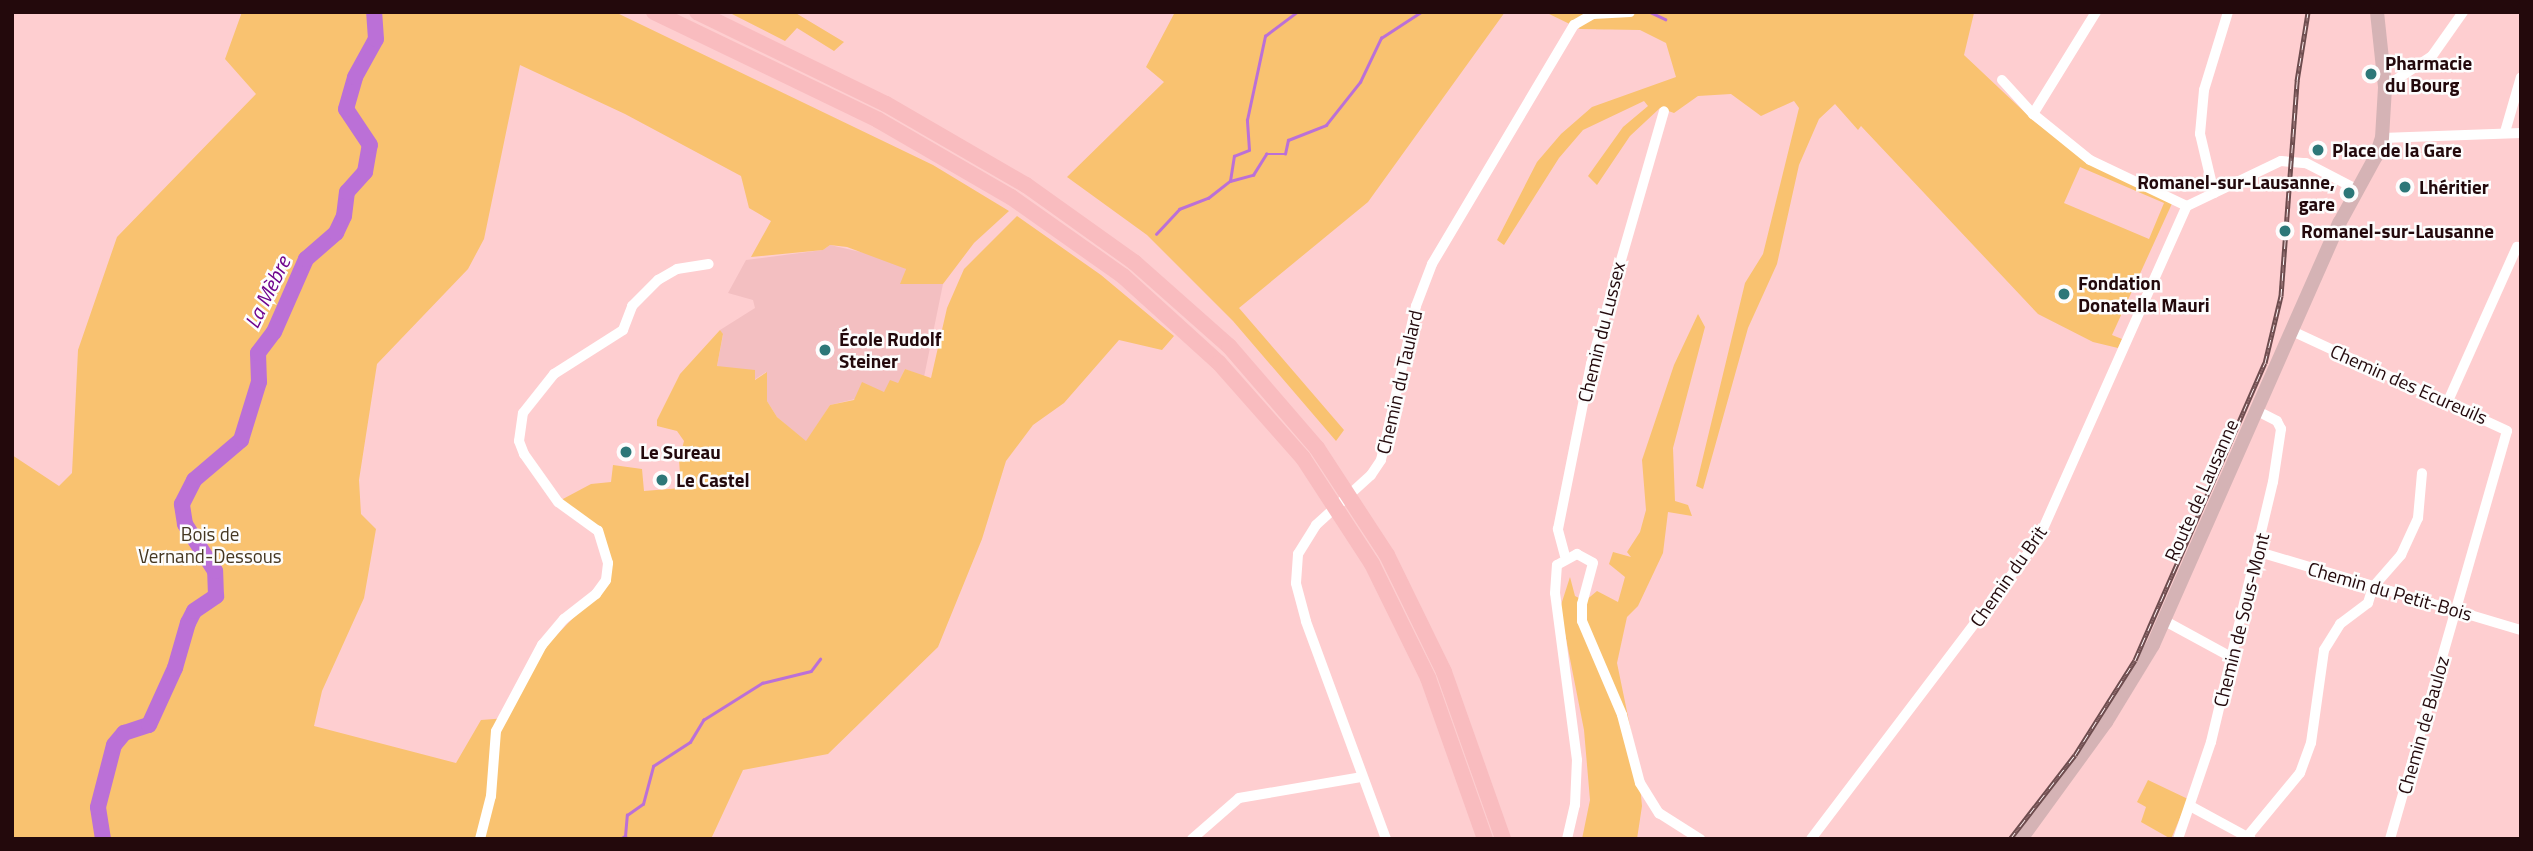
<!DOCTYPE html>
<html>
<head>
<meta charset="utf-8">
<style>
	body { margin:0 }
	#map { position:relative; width:2533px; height:851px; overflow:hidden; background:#feced0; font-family:"Titillium Web",sans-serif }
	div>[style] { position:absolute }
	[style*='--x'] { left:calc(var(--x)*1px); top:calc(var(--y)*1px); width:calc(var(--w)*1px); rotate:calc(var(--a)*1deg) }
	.built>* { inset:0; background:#f3bfc1 }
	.green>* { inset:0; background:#f9c270 }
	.stream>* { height:2.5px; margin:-1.25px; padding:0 1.25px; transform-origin:1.25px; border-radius:1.25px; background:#bb70d7 }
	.river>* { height:16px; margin:-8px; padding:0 8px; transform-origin:8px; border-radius:8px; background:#bb70d7 }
	.minor>* { height:10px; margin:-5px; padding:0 5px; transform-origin:5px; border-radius:5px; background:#fff }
	.major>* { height:14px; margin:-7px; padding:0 7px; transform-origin:7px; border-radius:7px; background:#d5b3b5 }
	.highway>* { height:16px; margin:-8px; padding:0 8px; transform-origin:8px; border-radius:8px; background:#f9bcbf }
	.rail>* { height:5px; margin-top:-2.5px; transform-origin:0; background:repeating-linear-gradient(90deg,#fdfdfd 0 8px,#6d4c4e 0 16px); box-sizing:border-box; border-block:2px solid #6d4c4e }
	.dots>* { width:19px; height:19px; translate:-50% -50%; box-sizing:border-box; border:4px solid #fdfdfd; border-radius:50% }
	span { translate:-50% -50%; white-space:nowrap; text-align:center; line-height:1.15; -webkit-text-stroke:5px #fdfdfd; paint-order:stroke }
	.poi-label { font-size:19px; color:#23090c; font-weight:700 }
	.left { translate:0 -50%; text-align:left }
	.right { translate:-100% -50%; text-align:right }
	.street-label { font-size:19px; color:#23090c }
	.park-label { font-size:19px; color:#453722 }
	.water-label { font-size:21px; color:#6f048d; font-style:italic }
	.frame { position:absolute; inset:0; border:14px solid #23090c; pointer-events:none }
</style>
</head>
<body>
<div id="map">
	<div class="built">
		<div style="clip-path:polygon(830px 245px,887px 258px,906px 269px,901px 284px,943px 284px,924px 377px,905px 369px,898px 383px,884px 392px,830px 405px,806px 442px,777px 417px,767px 401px,766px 372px,754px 380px,717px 366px,723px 335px,720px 330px,755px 308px,753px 300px,728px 293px,746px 260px,823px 250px)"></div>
	</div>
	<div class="green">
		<div style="clip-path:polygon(242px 12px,615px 12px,933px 165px,1009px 211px,974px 243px,943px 284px,900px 284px,906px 269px,847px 247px,830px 245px,823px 250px,751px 257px,771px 221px,749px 208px,741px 176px,625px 114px,520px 65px,484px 239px,468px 269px,377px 364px,359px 480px,361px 514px,376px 529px,364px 598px,322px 691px,314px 726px,456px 763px,481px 720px,507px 718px,546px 646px,579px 612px,612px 563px,601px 529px,561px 500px,591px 484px,611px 482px,613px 465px,642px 469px,644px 491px,681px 488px,679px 460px,684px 441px,677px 431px,657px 426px,657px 420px,680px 374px,720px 330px,723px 334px,717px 366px,755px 370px,755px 380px,767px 372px,767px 401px,777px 417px,806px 441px,830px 405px,854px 400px,862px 382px,884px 392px,890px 380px,898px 383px,905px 369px,931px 378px,947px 308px,964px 269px,1017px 216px,1101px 275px,1174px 336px,1162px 350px,1119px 340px,1064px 403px,1033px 425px,1006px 461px,982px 539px,938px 647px,828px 754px,743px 770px,711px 839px,12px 839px,12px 455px,59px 486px,72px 473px,78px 350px,117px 237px,256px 94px,225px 59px)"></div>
		<div style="clip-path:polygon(728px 12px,794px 12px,844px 42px,834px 51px,797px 28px,785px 41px)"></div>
		<div style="clip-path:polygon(1175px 12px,1505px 12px,1368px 202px,1239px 308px,1344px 430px,1336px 441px,1233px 321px,1147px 235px,1067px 177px,1164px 82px,1146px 67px)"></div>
		<div style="clip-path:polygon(evenodd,1545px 12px,1974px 13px,1964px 55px,2035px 122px,2098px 167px,2175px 197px,2112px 335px,2122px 339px,2118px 348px,2093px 342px,2038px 314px,1861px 126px,1858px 130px,1835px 104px,1819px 119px,1799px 165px,1777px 264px,1748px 328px,1703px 489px,1696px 486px,1745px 283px,1763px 254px,1799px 108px,1794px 101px,1761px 116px,1731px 94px,1698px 96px,1674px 113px,1660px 108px,1630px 136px,1597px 185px,1588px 176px,1623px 127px,1648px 106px,1644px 101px,1583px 130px,1559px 158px,1504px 245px,1497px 240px,1537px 162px,1561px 134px,1592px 107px,1676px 77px,1666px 43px,1640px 30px,1580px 29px,1545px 12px,2080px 167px,2164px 203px,2149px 239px,2064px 203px,2080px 167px)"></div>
		<div style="clip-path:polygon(1698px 314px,1705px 327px,1673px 448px,1675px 501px,1688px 505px,1692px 516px,1668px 512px,1663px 553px,1638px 606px,1627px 617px,1617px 663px,1638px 765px,1642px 806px,1637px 839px,1582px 839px,1590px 800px,1584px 730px,1560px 608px,1570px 577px,1575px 596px,1585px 601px,1597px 591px,1618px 602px,1625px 577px,1609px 564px,1613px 552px,1631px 557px,1627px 552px,1640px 532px,1646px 510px,1642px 460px,1674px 365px)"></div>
		<div style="clip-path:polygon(2148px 780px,2188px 799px,2171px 839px,2141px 822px,2146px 807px,2137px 802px)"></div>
	</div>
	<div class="stream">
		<div style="--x:1650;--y:12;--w:17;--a:25"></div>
		<div style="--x:1230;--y:181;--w:25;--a:-81"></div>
		<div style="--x:1234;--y:156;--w:16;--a:-22"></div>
		<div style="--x:1249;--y:150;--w:30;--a:-94"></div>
		<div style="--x:1247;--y:120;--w:86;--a:-77.9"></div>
		<div style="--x:1265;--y:36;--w:40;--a:-37"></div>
		<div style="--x:1156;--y:234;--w:34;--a:-47"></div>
		<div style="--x:1179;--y:209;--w:31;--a:-21"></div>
		<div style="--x:1208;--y:198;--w:28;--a:-38"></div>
		<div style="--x:1230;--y:181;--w:24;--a:-15"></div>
		<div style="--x:1253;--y:175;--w:25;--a:-58"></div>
		<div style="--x:1266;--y:154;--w:19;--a:0"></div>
		<div style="--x:1285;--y:154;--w:14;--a:-78"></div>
		<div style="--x:1288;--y:140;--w:41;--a:-21.5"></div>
		<div style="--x:1326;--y:125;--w:55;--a:-51.7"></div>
		<div style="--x:1360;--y:82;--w:49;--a:-64.5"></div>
		<div style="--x:1381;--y:38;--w:48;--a:-33"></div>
		<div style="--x:620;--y:839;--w:6;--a:-31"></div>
		<div style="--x:625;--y:836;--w:21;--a:-85"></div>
		<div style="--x:627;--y:815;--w:19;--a:-35"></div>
		<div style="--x:643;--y:804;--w:39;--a:-75"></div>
		<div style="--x:653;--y:766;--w:44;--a:-33"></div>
		<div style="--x:690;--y:742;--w:26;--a:-59"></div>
		<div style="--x:703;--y:720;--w:70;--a:-32.1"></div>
		<div style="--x:762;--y:683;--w:50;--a:-13.8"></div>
		<div style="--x:811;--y:671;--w:15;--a:-53"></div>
	</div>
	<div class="river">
		<div style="--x:103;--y:839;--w:32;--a:-99"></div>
		<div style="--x:98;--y:807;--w:64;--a:-75.5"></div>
		<div style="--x:114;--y:745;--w:16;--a:-50"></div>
		<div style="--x:124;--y:733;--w:26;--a:-18"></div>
		<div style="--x:149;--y:725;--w:63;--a:-65.5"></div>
		<div style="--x:175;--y:668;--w:47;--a:-73.9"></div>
		<div style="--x:188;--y:623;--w:13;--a:-63"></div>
		<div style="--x:194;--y:611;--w:27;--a:-34"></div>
		<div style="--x:216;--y:596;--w:25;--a:-92"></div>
		<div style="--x:215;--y:571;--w:56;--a:-122.6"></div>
		<div style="--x:185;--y:524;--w:20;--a:-99"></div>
		<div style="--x:182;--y:504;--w:27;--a:-63"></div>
		<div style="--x:194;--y:480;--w:62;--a:-40.4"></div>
		<div style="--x:241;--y:440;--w:61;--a:-72.8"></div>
		<div style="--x:259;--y:382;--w:29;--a:-92"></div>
		<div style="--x:258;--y:353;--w:26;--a:-53"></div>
		<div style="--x:274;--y:332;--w:80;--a:-66.3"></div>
		<div style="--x:306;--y:259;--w:40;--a:-41"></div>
		<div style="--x:336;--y:233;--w:19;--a:-65"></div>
		<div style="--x:344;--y:216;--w:24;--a:-83"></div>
		<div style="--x:347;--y:192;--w:27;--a:-48"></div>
		<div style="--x:365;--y:172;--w:27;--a:-80"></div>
		<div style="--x:370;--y:145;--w:43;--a:-123.7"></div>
		<div style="--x:346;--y:109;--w:33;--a:-74"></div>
		<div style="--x:355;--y:77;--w:43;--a:-61.1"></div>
		<div style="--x:376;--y:39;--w:27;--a:-94"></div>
	</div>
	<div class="minor">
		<div style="--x:2002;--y:80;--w:46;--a:47.6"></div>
		<div style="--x:2033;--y:114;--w:73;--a:38.9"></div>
		<div style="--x:2090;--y:160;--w:107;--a:25.4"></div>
		<div style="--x:2385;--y:87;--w:56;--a:-33.4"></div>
		<div style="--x:2432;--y:56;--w:54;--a:-54.8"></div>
		<div style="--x:2033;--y:114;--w:120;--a:-58.3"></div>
		<div style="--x:2505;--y:132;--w:57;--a:-73.8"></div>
		<div style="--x:2382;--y:138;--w:139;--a:-2.1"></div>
		<div style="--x:2214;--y:193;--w:61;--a:-103.3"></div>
		<div style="--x:2200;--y:134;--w:44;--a:-84.8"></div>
		<div style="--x:2204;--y:90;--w:82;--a:-72.9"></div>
		<div style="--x:2187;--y:206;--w:104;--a:-25.6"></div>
		<div style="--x:2281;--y:161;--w:25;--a:5"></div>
		<div style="--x:2306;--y:163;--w:59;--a:27.4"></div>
		<div style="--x:2292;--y:331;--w:237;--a:24.9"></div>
		<div style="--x:2507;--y:431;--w:424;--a:106"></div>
		<div style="--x:2448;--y:401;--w:169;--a:-65.9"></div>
		<div style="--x:2259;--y:552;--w:273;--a:16.6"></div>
		<div style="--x:1565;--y:556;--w:28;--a:-105"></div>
		<div style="--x:1558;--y:529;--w:168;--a:-78.7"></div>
		<div style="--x:1591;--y:364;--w:263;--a:-73.9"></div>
		<div style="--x:2165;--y:621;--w:75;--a:28.6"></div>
		<div style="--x:2192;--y:807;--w:67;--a:28.5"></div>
		<div style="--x:2247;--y:837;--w:83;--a:-50.4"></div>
		<div style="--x:2300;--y:773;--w:32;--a:-70"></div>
		<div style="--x:2311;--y:743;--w:94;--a:-82"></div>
		<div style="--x:2324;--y:650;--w:31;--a:-58"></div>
		<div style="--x:2340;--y:624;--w:35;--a:-37"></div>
		<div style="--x:2368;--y:603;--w:17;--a:-73"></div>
		<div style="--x:2373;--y:587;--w:43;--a:-48.8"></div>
		<div style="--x:2401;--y:555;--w:41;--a:-65.3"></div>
		<div style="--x:2418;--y:518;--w:45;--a:-84.9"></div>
		<div style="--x:480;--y:839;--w:44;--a:-75.7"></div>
		<div style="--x:491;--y:796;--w:65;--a:-85.6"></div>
		<div style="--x:496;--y:731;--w:98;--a:-61.9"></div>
		<div style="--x:542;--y:645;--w:34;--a:-50"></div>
		<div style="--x:564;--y:619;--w:41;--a:-38"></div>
		<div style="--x:596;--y:594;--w:17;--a:-54"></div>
		<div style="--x:606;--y:580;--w:17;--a:-83"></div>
		<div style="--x:608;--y:563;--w:34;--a:-107"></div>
		<div style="--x:598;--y:531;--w:49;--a:-144.1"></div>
		<div style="--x:558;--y:502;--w:59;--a:-125.3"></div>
		<div style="--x:524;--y:454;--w:14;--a:-111"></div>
		<div style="--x:519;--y:441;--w:28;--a:-82"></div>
		<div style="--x:523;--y:413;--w:50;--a:-51.5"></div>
		<div style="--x:554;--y:374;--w:82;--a:-32.5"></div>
		<div style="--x:623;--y:330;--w:26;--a:-69"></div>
		<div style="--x:632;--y:306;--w:37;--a:-45"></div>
		<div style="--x:658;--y:280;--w:22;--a:-30"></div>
		<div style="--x:677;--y:269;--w:32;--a:-9"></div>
		<div style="--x:1192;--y:839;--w:62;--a:-41.1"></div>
		<div style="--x:1239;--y:798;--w:125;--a:-9.7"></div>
		<div style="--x:1386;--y:839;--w:232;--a:-110.2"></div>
		<div style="--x:1306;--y:621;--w:39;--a:-105"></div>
		<div style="--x:1296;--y:583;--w:29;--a:-86"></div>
		<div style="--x:1298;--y:554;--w:34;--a:-58"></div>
		<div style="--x:1316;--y:525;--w:74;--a:-42.3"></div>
		<div style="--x:1371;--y:475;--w:18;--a:-56"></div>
		<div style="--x:1381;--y:460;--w:158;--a:-77.2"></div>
		<div style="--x:1416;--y:306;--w:45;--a:-69.1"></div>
		<div style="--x:1432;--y:264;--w:278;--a:-59.3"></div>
		<div style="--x:1574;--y:25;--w:22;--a:-30"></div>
		<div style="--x:1593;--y:14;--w:37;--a:-3"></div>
		<div style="--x:1567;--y:839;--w:35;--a:-77"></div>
		<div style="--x:1575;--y:805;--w:45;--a:-87.5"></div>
		<div style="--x:1577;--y:760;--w:168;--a:-97.5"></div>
		<div style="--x:1555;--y:593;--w:28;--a:-86"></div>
		<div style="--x:1557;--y:565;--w:23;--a:-29"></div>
		<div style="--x:1577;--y:554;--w:18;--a:29"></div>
		<div style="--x:1593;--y:563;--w:42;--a:105"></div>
		<div style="--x:1582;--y:604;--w:17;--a:90"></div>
		<div style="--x:1582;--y:621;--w:102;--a:66.9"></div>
		<div style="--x:1622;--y:715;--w:70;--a:75.2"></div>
		<div style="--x:1640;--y:783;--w:36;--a:58"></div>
		<div style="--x:1659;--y:813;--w:49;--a:32.4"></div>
		<div style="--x:1811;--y:839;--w:375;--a:-52.8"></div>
		<div style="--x:2038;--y:540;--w:366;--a:-66"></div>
		<div style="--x:2178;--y:839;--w:102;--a:-71.2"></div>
		<div style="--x:2211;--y:742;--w:267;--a:-76.6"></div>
		<div style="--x:2273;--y:482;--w:54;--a:-81.4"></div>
		<div style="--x:2281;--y:429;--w:9;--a:-117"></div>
		<div style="--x:2277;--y:421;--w:22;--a:-153"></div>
	</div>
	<div class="major">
		<div style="--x:2021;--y:839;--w:145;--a:-54"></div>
		<div style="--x:2106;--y:722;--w:90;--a:-58.6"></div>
		<div style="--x:2153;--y:645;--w:462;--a:-66.2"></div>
		<div style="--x:2340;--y:222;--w:75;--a:-61.4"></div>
		<div style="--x:2376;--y:156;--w:19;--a:-72"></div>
		<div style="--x:2382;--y:138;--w:51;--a:-86.6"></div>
		<div style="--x:2385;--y:87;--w:75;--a:-96.1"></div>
	</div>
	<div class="highway">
		<div style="--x:654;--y:12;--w:249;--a:25.7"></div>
		<div style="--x:878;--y:120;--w:154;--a:30.1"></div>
		<div style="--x:1011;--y:197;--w:137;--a:35.2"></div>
		<div style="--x:1123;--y:276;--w:130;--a:42.2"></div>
		<div style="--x:1219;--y:363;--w:127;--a:48.5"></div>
		<div style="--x:1303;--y:458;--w:126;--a:56.9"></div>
		<div style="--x:1372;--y:564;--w:127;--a:63.8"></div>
		<div style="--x:1428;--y:678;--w:171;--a:70.5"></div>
		<div style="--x:697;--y:12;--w:210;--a:26"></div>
		<div style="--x:886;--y:104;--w:162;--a:30.1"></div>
		<div style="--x:1026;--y:185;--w:133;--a:35.5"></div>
		<div style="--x:1134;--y:262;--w:127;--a:41.5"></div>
		<div style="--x:1229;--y:346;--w:135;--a:49.2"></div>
		<div style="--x:1317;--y:448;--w:128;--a:56.8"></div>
		<div style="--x:1387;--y:555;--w:130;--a:64"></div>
		<div style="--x:1444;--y:672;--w:177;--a:70.5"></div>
	</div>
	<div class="rail">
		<div style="--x:2010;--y:839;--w:106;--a:-52.3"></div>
		<div style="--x:2075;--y:755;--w:112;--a:-57.7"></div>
		<div style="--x:2135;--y:660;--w:324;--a:-66.4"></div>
		<div style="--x:2265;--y:363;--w:69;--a:-76.6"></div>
		<div style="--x:2281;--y:296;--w:216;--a:-85.7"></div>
		<div style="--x:2297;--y:81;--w:70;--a:-80.9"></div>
	</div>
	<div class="dots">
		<div style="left:2371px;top:74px;background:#2d7778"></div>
		<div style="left:2318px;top:150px;background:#2d7778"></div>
		<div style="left:2405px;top:187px;background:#2d7778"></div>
		<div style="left:2349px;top:193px;background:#2d7778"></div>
		<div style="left:2285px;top:231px;background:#2d7778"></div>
		<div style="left:2064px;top:294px;background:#2d7778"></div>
		<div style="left:825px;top:350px;background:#2d7778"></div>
		<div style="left:626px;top:452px;background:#2d7778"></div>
		<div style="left:662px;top:480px;background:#2d7778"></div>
	</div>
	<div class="poi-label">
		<span class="left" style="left:2385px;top:74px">Pharmacie<br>du Bourg</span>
		<span class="left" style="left:2332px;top:150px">Place de la Gare</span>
		<span class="right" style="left:2335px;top:193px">Romanel-sur-Lausanne,<br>gare</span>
		<span class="left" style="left:2419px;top:187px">Lhéritier</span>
		<span class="left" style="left:2301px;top:231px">Romanel-sur-Lausanne</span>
		<span class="left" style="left:2078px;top:294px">Fondation<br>Donatella Mauri</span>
		<span class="left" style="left:839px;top:350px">École Rudolf<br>Steiner</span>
		<span class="left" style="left:640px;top:452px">Le Sureau</span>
		<span class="left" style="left:676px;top:480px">Le Castel</span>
	</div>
	<div class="street-label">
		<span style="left:1601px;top:332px;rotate:-76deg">Chemin du Lussex</span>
		<span style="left:1399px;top:382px;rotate:-77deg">Chemin du Taulard</span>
		<span style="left:2409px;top:384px;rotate:24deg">Chemin des Ecureuils</span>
		<span style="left:2201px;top:490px;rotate:-66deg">Route de Lausanne</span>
		<span style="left:2008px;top:576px;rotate:-55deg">Chemin du Brit</span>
		<span style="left:2390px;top:591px;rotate:16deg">Chemin du Petit-Bois</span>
		<span style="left:2241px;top:620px;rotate:-76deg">Chemin de Sous-Mont</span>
		<span style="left:2423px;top:725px;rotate:-74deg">Chemin de Bauloz</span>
	</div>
	<div class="park-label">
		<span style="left:210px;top:545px">Bois de<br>Vernand-Dessous</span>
	</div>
	<div class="water-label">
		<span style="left:267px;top:292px;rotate:-64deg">La Mèbre</span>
	</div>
	<div class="frame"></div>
</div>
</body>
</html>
